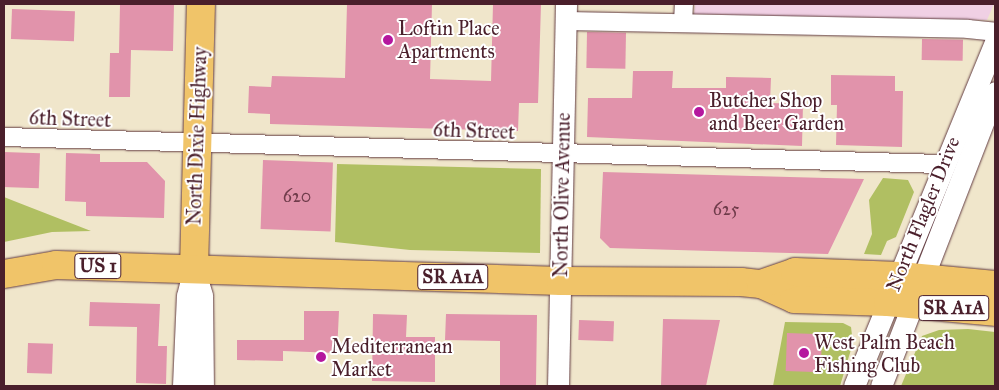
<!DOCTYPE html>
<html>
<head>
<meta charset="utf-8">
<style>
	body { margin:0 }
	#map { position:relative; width:999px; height:390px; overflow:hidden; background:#f0e6cb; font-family:"IM FELL Great Primer",serif }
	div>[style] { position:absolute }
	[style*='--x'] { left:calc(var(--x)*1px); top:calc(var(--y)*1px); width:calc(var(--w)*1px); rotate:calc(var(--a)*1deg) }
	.built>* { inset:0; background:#f0d0e4 }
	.green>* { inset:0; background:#b0bf62 }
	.building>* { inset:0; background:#e193ab; transform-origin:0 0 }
	.roads { filter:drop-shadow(0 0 1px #633d43) drop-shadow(0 0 1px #633d43) }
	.minor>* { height:18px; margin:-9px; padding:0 9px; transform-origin:9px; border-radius:9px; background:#fff }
	.tertiary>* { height:21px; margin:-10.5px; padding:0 10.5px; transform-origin:10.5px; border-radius:10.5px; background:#fff }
	.primary>* { height:28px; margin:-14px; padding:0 14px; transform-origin:14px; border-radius:14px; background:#f0c469 }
	.dots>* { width:14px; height:14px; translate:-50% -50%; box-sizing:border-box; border:2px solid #fff; border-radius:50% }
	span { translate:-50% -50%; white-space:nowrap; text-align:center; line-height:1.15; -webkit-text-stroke:4px #fff; paint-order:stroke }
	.number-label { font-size:18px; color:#703c4b }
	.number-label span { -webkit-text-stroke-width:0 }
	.shield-label span { padding:1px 4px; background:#fff; border:1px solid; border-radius:4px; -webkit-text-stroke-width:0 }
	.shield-label { font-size:19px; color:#4a1f2b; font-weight:700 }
	.poi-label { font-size:20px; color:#4a1f2b }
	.left { translate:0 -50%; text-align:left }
	.street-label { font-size:20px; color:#4a1f2b }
	.frame { position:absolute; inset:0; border:5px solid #4a1f2b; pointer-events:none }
</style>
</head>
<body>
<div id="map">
	<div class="built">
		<div style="clip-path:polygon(695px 4px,994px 4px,987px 20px,694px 14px)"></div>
	</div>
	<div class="green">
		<div style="clip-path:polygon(337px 164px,541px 169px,540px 253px,410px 250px,335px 242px)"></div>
		<div style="clip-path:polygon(883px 178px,908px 180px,914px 192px,896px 237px,887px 241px,881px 255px,864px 254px,872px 234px,869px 200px)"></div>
		<div style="clip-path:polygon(4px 197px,14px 201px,91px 231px,52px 232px,4px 242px)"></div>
		<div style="clip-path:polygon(785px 322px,843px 323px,851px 327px,853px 343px,840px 386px,773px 386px)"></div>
		<div style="clip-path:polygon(968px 329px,995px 332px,995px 386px,901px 386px,922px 336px,939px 330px)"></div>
	</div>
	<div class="building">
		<div style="clip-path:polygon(120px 4px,174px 4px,173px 51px,131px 50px,130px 97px,109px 97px,110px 53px,119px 53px)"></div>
		<div style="clip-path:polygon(347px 4px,432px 4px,430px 79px,491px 81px,493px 4px,541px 4px,538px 103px,519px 103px,518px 131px,270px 124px,270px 114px,248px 113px,249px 86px,271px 87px,272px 76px,345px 78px)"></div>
		<div style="left:12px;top:9px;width:63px;height:30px;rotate:2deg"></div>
		<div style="left:587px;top:32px;width:39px;height:36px;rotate:1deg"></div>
		<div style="left:922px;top:39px;width:41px;height:21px;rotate:1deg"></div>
		<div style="clip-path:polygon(633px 71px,673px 71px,672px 88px,726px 88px,726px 77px,771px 78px,770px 103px,803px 104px,802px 146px,587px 137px,588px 98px,632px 98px)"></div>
		<div style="clip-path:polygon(831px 75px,895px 76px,895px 91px,903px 91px,902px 147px,836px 145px,837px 105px,831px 105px)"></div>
		<div style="left:4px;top:152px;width:36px;height:35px;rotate:2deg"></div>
		<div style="clip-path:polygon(66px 153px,100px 154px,100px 162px,147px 162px,165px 181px,164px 218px,86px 216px,86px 202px,65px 201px)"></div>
		<div style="left:263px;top:160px;width:70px;height:69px;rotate:2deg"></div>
		<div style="clip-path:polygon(603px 172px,751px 176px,864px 179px,828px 254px,711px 251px,610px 248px,600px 238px)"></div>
		<div style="clip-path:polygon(90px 302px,160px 304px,158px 346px,167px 346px,166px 384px,136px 383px,137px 327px,89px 326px)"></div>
		<div style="clip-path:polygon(304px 311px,339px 311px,337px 353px,283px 351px,283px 361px,237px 360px,237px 340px,304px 340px)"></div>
		<div style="clip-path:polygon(373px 314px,407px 315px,406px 337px,435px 337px,435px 382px,372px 381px)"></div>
		<div style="clip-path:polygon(446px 314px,537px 315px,536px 386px,500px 386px,500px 341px,445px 340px)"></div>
		<div style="clip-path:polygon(663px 319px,720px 320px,706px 386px,661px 386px)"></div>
		<div style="left:579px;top:320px;width:35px;height:20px;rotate:2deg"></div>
		<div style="left:787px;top:333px;width:35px;height:38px;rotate:2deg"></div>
		<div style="left:28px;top:343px;width:25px;height:30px;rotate:2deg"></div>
	</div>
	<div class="roads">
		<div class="minor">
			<div style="--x:566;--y:21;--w:402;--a:1.1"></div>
			<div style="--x:968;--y:29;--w:27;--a:6"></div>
			<div style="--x:683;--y:22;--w:18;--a:-87"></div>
			<div style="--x:4;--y:137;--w:939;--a:1.65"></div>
		</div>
		<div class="tertiary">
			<div style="--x:194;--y:269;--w:28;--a:73"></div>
			<div style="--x:202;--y:296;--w:90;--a:89.4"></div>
			<div style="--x:183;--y:386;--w:90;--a:-87.5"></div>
			<div style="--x:187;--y:296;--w:25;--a:-76"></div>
			<div style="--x:558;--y:386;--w:382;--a:-88.8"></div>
			<div style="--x:854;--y:386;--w:371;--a:-67.7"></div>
			<div style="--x:881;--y:386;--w:315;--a:-68.8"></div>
		</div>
		<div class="primary">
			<div style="--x:194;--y:269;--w:265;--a:-88.5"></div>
			<div style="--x:4;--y:274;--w:53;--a:-9.8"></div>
			<div style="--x:56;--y:265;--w:505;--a:1.81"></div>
			<div style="--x:561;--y:281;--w:180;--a:0.3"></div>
			<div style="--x:741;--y:282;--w:20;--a:6"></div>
			<div style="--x:761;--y:284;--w:36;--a:24"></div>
			<div style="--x:794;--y:299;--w:94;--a:1.8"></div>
			<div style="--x:888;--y:302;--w:107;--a:5.3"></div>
			<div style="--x:761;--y:284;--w:36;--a:-19"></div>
			<div style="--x:795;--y:272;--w:104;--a:2.2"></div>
			<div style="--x:899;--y:276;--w:96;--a:5.4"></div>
		</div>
	</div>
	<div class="dots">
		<div style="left:388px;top:40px;background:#b5179e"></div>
		<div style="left:699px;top:112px;background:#b5179e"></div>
		<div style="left:804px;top:353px;background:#b5179e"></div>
		<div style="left:321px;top:357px;background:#b5179e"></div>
	</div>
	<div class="number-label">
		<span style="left:297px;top:196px">620</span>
		<span style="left:726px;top:209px">625</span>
	</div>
	<div class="shield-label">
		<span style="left:98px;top:266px">US 1</span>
		<span style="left:453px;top:277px">SR A1A</span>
		<span style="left:954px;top:308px">SR A1A</span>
	</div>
	<div class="poi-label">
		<span class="left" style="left:398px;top:40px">Loftin Place<br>Apartments</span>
		<span class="left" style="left:709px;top:112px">Butcher Shop<br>and Beer Garden</span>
		<span class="left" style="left:814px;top:354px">West Palm Beach<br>Fishing Club</span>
		<span class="left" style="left:331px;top:358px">Mediterranean<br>Market</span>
	</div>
	<div class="street-label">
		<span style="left:70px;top:119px;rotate:2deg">6th Street</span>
		<span style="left:474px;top:131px;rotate:2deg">6th Street</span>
		<span style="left:197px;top:136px;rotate:-88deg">North Dixie Highway</span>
		<span style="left:562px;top:195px;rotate:-89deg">North Olive Avenue</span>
		<span style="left:923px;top:214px;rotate:-68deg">North Flagler Drive</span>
	</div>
	<div class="frame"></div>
</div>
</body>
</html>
